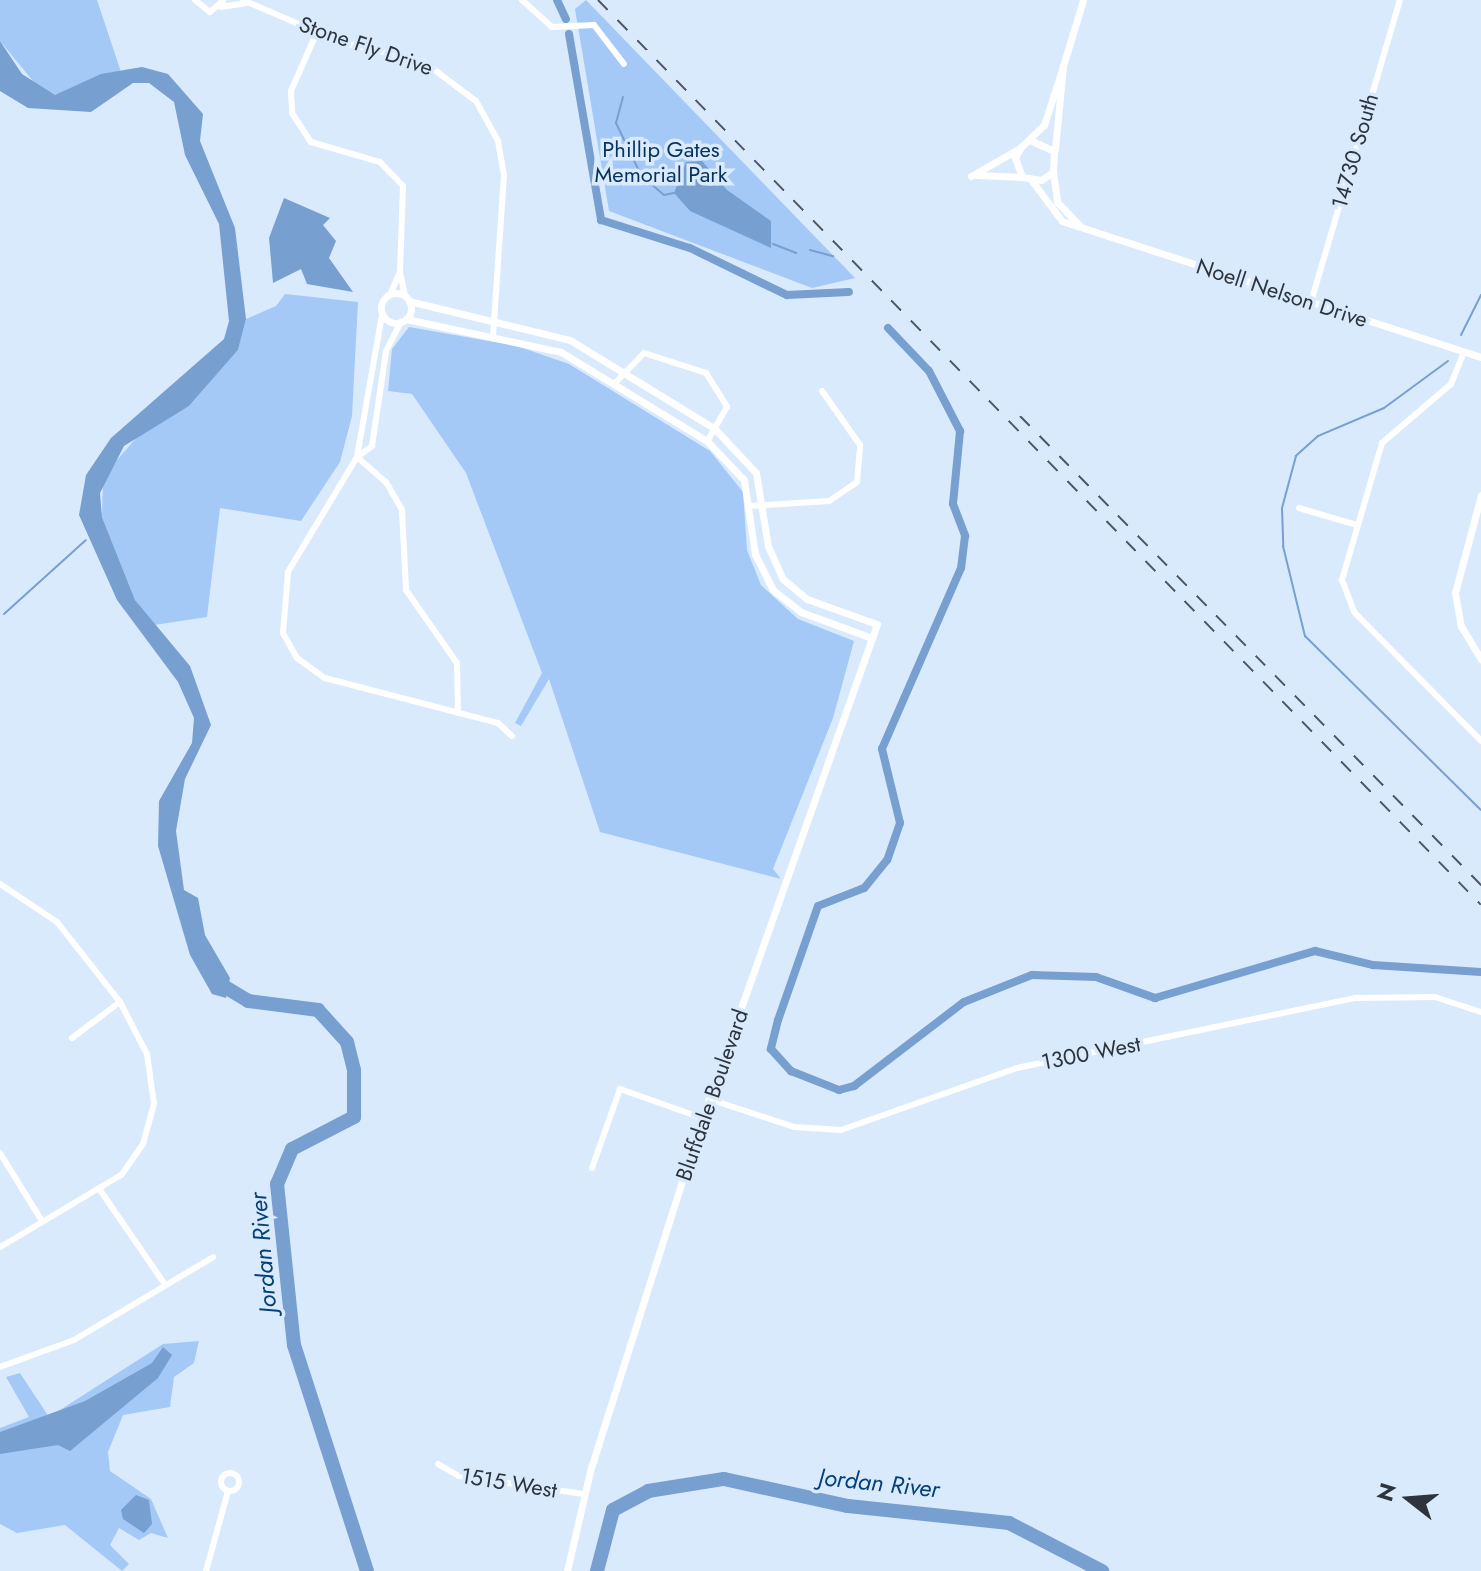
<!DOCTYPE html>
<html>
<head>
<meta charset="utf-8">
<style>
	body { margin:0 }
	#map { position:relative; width:1481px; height:1571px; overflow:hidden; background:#daeafd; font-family:Jost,sans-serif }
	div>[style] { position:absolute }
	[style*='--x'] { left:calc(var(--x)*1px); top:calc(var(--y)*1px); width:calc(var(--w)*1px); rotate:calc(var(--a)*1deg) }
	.green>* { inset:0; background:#a4c9f6 }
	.water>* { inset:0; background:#779fcf }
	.stream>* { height:2px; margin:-1px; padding:0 1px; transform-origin:1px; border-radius:1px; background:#779fcf }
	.canal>* { height:8px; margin:-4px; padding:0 4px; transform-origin:4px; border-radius:4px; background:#779fcf }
	.river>* { height:14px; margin:-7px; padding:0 7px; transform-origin:7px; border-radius:7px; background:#779fcf }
	.minor>* { height:6px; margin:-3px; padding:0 3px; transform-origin:3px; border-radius:3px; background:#fff }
	.minor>.ring { margin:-3px; padding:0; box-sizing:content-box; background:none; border:6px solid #fff; border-radius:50% }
	.tertiary>* { height:7px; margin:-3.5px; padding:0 3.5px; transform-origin:3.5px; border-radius:3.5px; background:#fff }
	.tertiary>.ring { margin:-3.5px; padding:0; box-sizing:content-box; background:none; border:7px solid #fff; border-radius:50% }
	.rail>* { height:2px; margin-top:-1px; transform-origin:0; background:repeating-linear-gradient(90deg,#4d5661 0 14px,transparent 0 28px) }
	span { translate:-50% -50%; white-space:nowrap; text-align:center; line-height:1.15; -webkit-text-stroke:7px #daeafd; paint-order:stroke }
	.street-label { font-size:22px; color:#2d343d }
	.park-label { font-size:22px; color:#07325e }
	.water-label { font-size:24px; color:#04407a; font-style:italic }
	.north { position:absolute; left:1369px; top:1459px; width:80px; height:80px; -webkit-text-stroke:6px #daeafd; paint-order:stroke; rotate:287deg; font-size:22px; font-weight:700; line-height:32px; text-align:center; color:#2d343d }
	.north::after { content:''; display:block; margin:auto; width:28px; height:36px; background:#2d343d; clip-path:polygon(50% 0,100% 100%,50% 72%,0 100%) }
</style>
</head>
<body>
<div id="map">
	<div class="green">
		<div style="clip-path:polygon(0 0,97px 0,121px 72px,56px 95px,42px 92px,0 41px)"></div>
		<div style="clip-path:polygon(586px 0,855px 278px,812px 288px,609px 211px,575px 9px)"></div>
		<div style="clip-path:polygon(285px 294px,358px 302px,352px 416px,340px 462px,301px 521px,220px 508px,207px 617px,154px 625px,135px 600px,102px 517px,103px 476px,144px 429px,189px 406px,238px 350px,246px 319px,276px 306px)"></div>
		<div style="clip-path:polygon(409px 327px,517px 346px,569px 364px,710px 451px,743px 492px,747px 550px,761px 585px,798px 619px,854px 641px,833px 718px,773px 869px,781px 879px,600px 832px,549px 679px,521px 726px,515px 723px,542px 673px,466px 473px,412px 394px,388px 391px,392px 349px)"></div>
		<div style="clip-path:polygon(199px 1341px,194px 1363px,174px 1377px,170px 1407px,123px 1415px,108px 1452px,110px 1471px,151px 1499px,168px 1538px,151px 1533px,139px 1540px,119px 1528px,110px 1545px,129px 1564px,122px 1571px,65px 1525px,17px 1533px,0 1524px,0 1428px,29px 1417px,6px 1377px,20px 1373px,49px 1417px,163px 1344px)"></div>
	</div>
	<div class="water">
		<div style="clip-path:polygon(0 41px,22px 74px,55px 95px,101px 74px,142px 67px,168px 74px,203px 114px,200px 141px,235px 228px,246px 319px,238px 350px,189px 406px,124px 446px,100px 493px,102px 517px,135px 600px,190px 666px,211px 725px,185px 779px,176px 831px,184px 890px,198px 898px,205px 935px,230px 978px,226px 998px,212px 994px,190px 955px,158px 846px,159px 801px,192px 743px,194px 718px,178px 682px,117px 600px,79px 515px,86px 475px,111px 438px,224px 339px,229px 321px,219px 224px,185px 155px,174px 102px,149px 83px,133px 83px,91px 112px,28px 108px,0 91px)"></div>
		<div style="clip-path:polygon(702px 161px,727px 190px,771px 221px,771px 248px,690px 211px,674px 193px,686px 162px)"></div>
		<div style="clip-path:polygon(284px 198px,330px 218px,323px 225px,336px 241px,329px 258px,353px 292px,307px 284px,301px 269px,273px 283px,269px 238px)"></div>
		<div style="clip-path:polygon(163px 1347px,172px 1355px,158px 1378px,70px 1451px,58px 1445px,0 1454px,0 1432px,85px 1401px,152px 1363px)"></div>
		<div style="clip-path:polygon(136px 1495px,149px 1500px,152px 1524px,144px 1533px,123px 1519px,121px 1510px)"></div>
	</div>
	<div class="stream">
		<div style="--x:623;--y:97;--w:27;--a:105"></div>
		<div style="--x:616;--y:123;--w:58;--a:64.3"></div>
		<div style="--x:641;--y:175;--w:30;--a:41"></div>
		<div style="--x:664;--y:195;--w:10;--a:-11"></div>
		<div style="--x:773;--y:244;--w:25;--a:21"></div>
		<div style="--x:810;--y:250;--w:24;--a:15"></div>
		<div style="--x:1461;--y:335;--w:45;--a:-63.4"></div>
		<div style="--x:1448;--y:361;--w:79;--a:143.7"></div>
		<div style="--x:1384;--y:408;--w:72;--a:157"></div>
		<div style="--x:1318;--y:436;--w:30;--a:138"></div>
		<div style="--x:1296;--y:456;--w:54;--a:105.1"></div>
		<div style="--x:1282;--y:508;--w:38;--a:88"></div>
		<div style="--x:1283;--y:546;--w:93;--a:76.3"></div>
		<div style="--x:1305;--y:636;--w:247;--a:44.7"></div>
		<div style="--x:4;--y:614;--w:110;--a:-42.1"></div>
	</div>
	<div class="canal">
		<div style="--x:557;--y:0;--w:21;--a:65"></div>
		<div style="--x:569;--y:34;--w:189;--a:80.2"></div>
		<div style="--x:601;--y:220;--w:93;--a:17.5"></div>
		<div style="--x:690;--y:248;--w:108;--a:25.9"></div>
		<div style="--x:787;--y:295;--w:62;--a:-2.8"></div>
		<div style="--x:888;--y:328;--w:59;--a:46.4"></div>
		<div style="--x:929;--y:371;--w:68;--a:62.7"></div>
		<div style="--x:960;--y:431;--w:73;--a:95.5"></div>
		<div style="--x:953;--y:504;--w:34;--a:69"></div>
		<div style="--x:965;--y:536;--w:32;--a:97"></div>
		<div style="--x:961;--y:568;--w:197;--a:113.6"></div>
		<div style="--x:882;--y:749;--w:76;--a:76.3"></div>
		<div style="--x:900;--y:823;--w:39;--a:109"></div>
		<div style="--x:887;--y:860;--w:36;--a:129"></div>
		<div style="--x:864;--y:888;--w:49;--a:158.6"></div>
		<div style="--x:818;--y:906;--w:121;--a:109.3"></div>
		<div style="--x:778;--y:1020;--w:30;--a:104"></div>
		<div style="--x:771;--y:1049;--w:30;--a:48"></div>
		<div style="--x:791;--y:1071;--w:52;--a:21.6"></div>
		<div style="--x:839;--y:1090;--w:16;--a:-15"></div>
		<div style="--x:854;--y:1086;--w:138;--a:-37.4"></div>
		<div style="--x:964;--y:1002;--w:73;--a:-21.7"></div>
		<div style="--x:1032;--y:975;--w:64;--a:1.8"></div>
		<div style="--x:1096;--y:977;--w:63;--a:19.6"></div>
		<div style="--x:1155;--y:998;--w:167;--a:-16.4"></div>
		<div style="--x:1315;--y:951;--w:60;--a:13.6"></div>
		<div style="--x:1373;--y:965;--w:108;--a:3.7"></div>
	</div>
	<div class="river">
		<div style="--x:215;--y:981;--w:39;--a:31"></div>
		<div style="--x:248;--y:1001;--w:71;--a:7.3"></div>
		<div style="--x:318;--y:1010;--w:43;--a:47.8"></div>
		<div style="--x:347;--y:1042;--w:29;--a:76"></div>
		<div style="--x:354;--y:1070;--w:47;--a:90"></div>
		<div style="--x:354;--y:1117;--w:70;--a:152.7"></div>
		<div style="--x:292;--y:1149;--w:38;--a:113"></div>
		<div style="--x:277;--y:1184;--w:162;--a:84"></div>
		<div style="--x:294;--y:1345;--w:237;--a:72.1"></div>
		<div style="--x:597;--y:1571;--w:63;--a:-75.3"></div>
		<div style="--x:613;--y:1510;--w:40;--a:-28"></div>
		<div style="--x:648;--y:1491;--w:77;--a:-9"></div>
		<div style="--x:724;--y:1479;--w:127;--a:12.3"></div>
		<div style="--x:848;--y:1506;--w:162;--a:6"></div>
		<div style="--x:1009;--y:1523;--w:105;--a:27.3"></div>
	</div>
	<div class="minor">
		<div style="--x:195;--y:0;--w:19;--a:39"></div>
		<div style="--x:210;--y:12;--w:18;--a:-41"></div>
		<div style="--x:243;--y:0;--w:106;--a:23.4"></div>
		<div style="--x:340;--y:42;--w:86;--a:13.4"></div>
		<div style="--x:424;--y:62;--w:65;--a:36.9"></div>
		<div style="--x:476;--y:101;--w:46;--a:61.2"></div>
		<div style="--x:498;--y:141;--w:35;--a:80"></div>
		<div style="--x:504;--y:175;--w:160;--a:93.9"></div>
		<div style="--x:522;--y:0;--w:40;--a:42"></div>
		<div style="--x:552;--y:27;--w:42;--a:-2.7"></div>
		<div style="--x:594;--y:25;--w:49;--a:52.4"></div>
		<div style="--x:221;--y:7;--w:26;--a:-9"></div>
		<div style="--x:317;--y:32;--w:64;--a:113.8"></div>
		<div style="--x:291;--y:91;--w:22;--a:87"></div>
		<div style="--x:292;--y:113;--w:35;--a:57"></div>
		<div style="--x:311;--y:142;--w:72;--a:16.2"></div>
		<div style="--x:380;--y:162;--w:33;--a:46"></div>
		<div style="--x:403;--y:186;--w:86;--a:92"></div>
		<div style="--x:400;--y:272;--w:24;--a:114"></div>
		<div style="--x:400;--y:272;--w:25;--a:78"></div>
		<div style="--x:1311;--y:302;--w:315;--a:-73.6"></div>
		<div style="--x:382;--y:315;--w:144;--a:100"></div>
		<div style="--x:357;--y:457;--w:134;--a:121"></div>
		<div style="--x:288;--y:572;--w:61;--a:94.7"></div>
		<div style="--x:283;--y:633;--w:29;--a:61"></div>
		<div style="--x:297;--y:658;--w:34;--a:36"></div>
		<div style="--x:325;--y:678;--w:179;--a:14.6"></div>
		<div style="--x:498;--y:723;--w:19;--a:43"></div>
		<div style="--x:1464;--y:352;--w:35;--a:112"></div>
		<div style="--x:1451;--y:384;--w:91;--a:139.5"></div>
		<div style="--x:1382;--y:443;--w:143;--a:106.3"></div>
		<div style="--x:1342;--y:580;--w:34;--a:69"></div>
		<div style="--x:1354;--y:612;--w:181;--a:45.4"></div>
		<div style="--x:616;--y:382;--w:40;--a:-46"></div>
		<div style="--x:644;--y:353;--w:65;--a:17.9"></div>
		<div style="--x:706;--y:373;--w:40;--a:58"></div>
		<div style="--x:727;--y:407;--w:39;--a:120"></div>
		<div style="--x:357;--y:457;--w:38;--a:41"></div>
		<div style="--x:386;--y:482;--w:32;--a:60"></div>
		<div style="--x:402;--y:510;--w:80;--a:87.1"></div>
		<div style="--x:406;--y:590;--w:89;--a:55.1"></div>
		<div style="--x:457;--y:663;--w:50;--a:88.9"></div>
		<div style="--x:357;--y:457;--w:19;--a:-36"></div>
		<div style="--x:372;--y:446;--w:96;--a:-81.6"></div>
		<div style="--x:386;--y:351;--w:33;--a:-63"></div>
		<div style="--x:750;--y:506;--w:79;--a:-3.6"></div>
		<div style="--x:829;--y:501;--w:34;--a:-34"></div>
		<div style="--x:857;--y:482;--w:37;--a:-85"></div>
		<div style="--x:860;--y:445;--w:66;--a:-125.1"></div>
		<div style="--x:1299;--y:508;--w:60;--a:16.3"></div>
		<div style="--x:0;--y:884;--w:69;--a:33.7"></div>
		<div style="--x:57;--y:922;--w:102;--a:51.8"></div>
		<div style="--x:120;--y:1002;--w:59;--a:62.6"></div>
		<div style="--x:147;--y:1054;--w:50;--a:82"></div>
		<div style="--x:154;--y:1104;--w:41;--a:105.4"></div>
		<div style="--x:143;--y:1144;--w:38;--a:125"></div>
		<div style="--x:121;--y:1175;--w:141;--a:149.2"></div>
		<div style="--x:72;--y:1038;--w:60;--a:-36.9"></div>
		<div style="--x:709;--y:1099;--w:89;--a:18.2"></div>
		<div style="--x:794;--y:1127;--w:47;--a:3.7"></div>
		<div style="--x:841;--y:1130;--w:187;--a:-19.4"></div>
		<div style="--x:1017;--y:1068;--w:346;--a:-11.7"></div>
		<div style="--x:1356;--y:998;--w:79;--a:-0.7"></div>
		<div style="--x:1435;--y:997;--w:48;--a:18.1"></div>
		<div style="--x:0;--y:1153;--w:80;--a:58.3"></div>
		<div style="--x:592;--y:1168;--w:84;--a:-70.5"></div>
		<div style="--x:620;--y:1089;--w:87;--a:19.5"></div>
		<div style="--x:100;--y:1190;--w:113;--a:55.5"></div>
		<div style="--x:0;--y:1367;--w:79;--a:-20"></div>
		<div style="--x:74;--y:1340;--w:162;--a:-30.8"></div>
		<div style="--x:438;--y:1464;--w:24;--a:30"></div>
		<div style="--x:459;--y:1476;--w:126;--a:8.2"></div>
		<div class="ring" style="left:221px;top:1473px;width:12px;height:12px"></div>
		<div style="--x:206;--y:1571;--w:83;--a:-74.6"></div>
	</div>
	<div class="tertiary">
		<div style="--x:1030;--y:140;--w:26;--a:25"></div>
		<div style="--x:1054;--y:151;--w:21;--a:93"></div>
		<div style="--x:1053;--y:172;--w:14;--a:146"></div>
		<div style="--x:1041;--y:180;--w:19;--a:-171"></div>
		<div style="--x:1022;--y:177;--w:20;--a:-110"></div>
		<div style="--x:1015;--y:158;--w:11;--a:-63"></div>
		<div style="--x:1020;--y:148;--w:33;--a:-44"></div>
		<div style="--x:1044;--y:125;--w:62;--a:-72.1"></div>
		<div style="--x:1055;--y:149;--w:83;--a:-84.5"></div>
		<div style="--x:1063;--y:66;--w:69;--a:-73.1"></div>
		<div style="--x:1053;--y:172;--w:30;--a:82"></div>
		<div style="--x:1057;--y:202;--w:32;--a:46"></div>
		<div style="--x:977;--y:175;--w:45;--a:2.5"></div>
		<div style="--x:971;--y:176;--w:56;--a:-29.7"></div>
		<div style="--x:1032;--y:181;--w:50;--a:53.1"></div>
		<div style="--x:1062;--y:221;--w:441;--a:18"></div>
		<div class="ring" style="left:381px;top:293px;width:23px;height:23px"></div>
		<div style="--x:409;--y:301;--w:166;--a:13.6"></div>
		<div style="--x:570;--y:340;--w:170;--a:31.5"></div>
		<div style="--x:715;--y:429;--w:60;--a:47"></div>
		<div style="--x:756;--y:473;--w:74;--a:80.7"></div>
		<div style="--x:768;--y:546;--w:36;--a:66"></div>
		<div style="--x:783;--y:579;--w:31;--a:40"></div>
		<div style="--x:807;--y:599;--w:74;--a:19.7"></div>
		<div style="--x:877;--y:624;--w:524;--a:109.51"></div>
		<div style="--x:702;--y:1118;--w:366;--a:107.6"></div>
		<div style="--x:591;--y:1467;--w:107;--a:103"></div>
		<div style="--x:406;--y:319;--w:158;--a:12"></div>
		<div style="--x:561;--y:352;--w:171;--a:31.4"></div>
		<div style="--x:707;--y:441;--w:54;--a:46.5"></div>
		<div style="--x:744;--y:480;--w:75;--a:81.5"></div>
		<div style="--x:755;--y:554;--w:40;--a:63.4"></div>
		<div style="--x:773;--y:590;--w:36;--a:38"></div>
		<div style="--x:801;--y:612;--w:76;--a:20.1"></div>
		<div style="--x:1481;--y:495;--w:101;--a:104.9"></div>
		<div style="--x:1455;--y:593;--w:34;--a:80"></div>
		<div style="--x:1461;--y:626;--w:39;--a:59"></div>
	</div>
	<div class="rail">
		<div style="--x:598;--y:0;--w:1264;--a:45.7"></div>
		<div style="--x:1020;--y:416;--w:658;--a:45.49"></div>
	</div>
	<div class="street-label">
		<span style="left:366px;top:46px;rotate:19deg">Stone Fly Drive</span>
		<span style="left:1355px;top:151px;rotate:-74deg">14730 South</span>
		<span style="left:1282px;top:293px;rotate:18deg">Noell Nelson Drive</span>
		<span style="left:1091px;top:1053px;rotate:-11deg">1300 West</span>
		<span style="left:712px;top:1095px;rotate:-71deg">Bluffdale Boulevard</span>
		<span style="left:509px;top:1483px;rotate:9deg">1515 West</span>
	</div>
	<div class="park-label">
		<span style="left:661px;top:162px">Phillip Gates<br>Memorial Park</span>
	</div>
	<div class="water-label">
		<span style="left:263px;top:1253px;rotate:-95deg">Jordan River</span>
		<span style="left:879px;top:1483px;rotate:6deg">Jordan River</span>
	</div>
	<div class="north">N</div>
</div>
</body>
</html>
